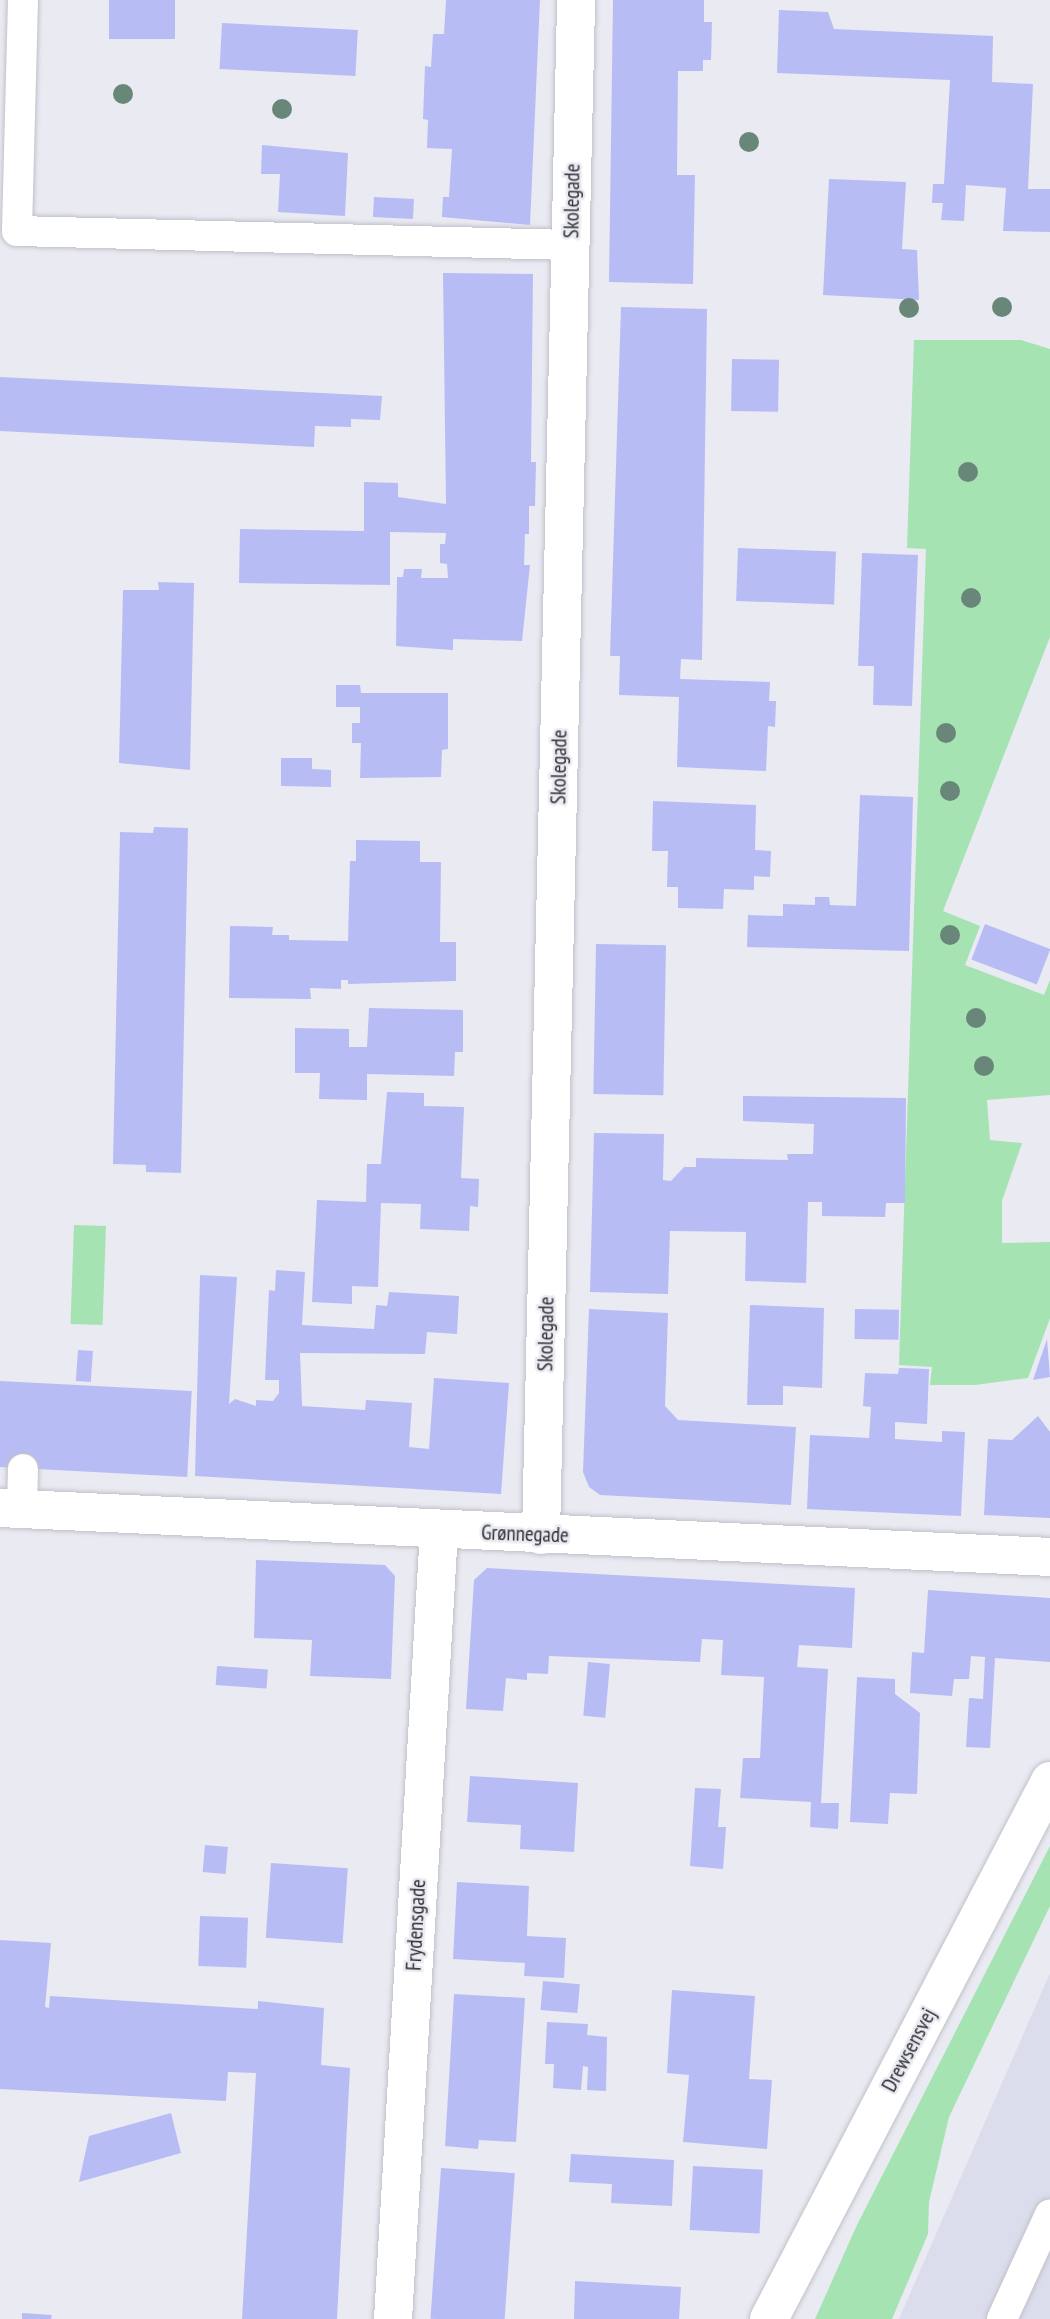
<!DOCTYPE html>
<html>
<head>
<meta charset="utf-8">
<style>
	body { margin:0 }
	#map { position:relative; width:1050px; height:2319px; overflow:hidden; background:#e9eaf2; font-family:"PT Sans Narrow",sans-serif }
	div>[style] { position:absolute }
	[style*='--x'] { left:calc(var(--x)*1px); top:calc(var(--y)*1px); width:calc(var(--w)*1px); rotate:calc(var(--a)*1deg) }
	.built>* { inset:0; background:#dbddec }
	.green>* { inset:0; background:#a5e3b3; transform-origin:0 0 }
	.building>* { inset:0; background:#b8bcf5; transform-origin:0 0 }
	.roads { filter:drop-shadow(0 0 2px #c0c1c9) drop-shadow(0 0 2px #c0c1c9) }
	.service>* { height:30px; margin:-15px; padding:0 15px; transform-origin:15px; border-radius:15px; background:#fff }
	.minor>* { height:38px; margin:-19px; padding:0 19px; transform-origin:19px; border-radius:19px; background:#fff }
	.trees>* { width:20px; height:20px; margin:-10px; border-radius:50%; background:#698779 }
	span { translate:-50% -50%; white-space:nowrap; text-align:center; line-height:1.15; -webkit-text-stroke:5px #e9eaf2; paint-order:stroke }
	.street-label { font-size:21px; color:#2f2f32 }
</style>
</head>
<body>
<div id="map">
	<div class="built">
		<div style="clip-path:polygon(1050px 1973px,1050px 2319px,899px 2319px)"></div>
	</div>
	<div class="green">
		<div style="clip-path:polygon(914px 340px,1021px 340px,1050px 349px,1050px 637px,943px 911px,980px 926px,965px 965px,1044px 995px,1050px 980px,1050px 1095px,987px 1100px,990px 1140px,1022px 1143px,1002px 1201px,1002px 1243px,1050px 1242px,1050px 1318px,1028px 1378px,975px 1385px,930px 1385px,932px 1367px,899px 1365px,926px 549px,907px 548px)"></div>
		<div style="left:74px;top:1225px;width:32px;height:99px;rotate:2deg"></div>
		<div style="clip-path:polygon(1050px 1846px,1050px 1906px,949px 2117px,929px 2202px,928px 2234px,892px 2319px,815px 2319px,857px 2225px)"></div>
	</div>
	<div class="building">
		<div style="left:109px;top:0;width:66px;height:39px"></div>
		<div style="clip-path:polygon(446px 0,540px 0,530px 225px,442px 217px,443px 197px,449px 197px,452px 149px,427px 148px,428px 120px,423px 119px,425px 66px,431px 67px,433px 34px,444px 34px)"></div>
		<div style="clip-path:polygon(613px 0,704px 0,704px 22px,712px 22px,711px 60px,703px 60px,703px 71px,678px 71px,677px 175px,695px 175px,693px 284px,609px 282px)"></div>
		<div style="clip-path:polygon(779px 10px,828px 12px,834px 29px,993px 36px,992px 82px,1033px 84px,1028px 189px,1050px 189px,1050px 232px,1003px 231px,1006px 188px,966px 185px,964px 221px,941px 220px,943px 203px,932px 203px,933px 184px,944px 184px,950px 80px,777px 73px)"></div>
		<div style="left:222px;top:23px;width:136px;height:46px;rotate:3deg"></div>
		<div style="clip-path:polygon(262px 145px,348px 153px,345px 216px,278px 212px,280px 174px,261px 174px)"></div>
		<div style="clip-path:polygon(829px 179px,906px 182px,902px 249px,917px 250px,919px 300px,823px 295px)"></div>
		<div style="left:374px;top:197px;width:40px;height:20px;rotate:3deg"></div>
		<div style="clip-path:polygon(443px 273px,533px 274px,531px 462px,536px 462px,535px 506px,529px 506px,529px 534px,525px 534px,524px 565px,530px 565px,522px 641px,453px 639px,453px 650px,396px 646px,397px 577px,403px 577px,404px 569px,422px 569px,421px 578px,448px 578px,447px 564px,440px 563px,440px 544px,445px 544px,446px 533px,390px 532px,390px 585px,239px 583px,240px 529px,364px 531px,364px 482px,398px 483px,398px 497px,446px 504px)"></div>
		<div style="clip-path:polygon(621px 307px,707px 309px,702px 660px,681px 659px,680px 679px,770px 682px,769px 701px,776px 701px,775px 727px,768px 726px,766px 771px,677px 767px,679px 697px,619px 695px,620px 656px,610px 656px)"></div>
		<div style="left:732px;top:359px;width:47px;height:52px;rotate:1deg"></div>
		<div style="clip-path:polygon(0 377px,382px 396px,380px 420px,351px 419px,351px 427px,315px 426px,314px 447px,0 431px)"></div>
		<div style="left:738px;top:548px;width:98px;height:53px;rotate:2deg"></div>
		<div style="clip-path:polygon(862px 553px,918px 555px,912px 706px,873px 705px,874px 666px,858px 666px)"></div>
		<div style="clip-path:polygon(158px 582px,194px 583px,190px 770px,119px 763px,123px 590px,159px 590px)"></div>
		<div style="clip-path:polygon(336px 685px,360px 685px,361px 693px,448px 693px,448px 749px,442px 750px,441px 777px,360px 778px,361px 743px,352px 743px,352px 723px,360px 723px,360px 707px,336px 707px)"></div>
		<div style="clip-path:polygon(281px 758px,312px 758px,312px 769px,331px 770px,331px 787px,281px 786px)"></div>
		<div style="clip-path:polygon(860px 795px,913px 797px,909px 951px,747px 947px,748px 915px,783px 916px,783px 904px,815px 905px,815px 897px,829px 897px,830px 905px,856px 906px)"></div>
		<div style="clip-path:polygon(653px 801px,756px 805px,755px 850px,771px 851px,770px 877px,754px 876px,754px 890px,724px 889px,723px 909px,678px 908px,678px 887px,667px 887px,668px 851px,652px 851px)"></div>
		<div style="clip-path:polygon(154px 827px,188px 828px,181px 1173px,146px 1172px,146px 1165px,113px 1164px,120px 832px,153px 833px)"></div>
		<div style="clip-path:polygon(356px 840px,420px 841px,420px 862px,441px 862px,440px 942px,456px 942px,456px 981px,348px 984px,348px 980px,341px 980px,341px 989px,310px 988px,311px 999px,229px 998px,230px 926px,273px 927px,272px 935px,289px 935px,289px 940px,348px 941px,350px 861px,356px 861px)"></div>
		<div style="left:985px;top:924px;width:70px;height:38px;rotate:21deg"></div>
		<div style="left:596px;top:944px;width:70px;height:150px;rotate:1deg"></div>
		<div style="clip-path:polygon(369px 1008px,463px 1010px,463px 1052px,455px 1052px,454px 1076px,367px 1074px,367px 1100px,319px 1099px,320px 1073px,295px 1073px,295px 1028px,349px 1029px,349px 1047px,367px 1047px)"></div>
		<div style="clip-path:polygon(387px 1092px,424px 1093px,424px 1106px,464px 1107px,461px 1178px,479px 1179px,478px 1207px,470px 1206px,469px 1231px,420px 1229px,421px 1204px,381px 1203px,378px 1287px,352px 1286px,352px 1304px,312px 1302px,317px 1200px,366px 1202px,367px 1164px,381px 1164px)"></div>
		<div style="clip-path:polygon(743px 1096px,906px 1098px,905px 1203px,886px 1203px,885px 1217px,822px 1216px,822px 1202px,808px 1202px,806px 1283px,745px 1281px,746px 1232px,670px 1231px,668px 1294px,590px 1292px,594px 1133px,664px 1134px,663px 1180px,671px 1181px,684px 1167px,696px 1167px,696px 1158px,788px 1160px,787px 1154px,813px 1154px,814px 1124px,743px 1121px)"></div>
		<div style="clip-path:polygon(276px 1270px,305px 1272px,302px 1325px,374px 1329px,376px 1305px,387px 1306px,389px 1292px,459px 1296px,457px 1334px,427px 1332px,425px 1354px,300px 1353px,302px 1406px,365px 1410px,366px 1400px,412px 1403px,409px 1447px,429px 1449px,434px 1378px,509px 1383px,501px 1494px,195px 1476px,200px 1275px,237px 1277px,229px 1404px,235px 1399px,256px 1406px,256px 1400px,273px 1401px,279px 1393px,279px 1380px,265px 1380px,269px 1290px,275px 1291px)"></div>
		<div style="clip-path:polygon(750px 1305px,824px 1308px,822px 1388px,783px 1386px,783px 1405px,747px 1405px)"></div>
		<div style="clip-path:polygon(589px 1309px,668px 1313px,665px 1406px,678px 1420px,796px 1427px,791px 1505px,600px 1495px,589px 1487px,583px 1472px)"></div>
		<div style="left:855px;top:1309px;width:44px;height:30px;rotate:1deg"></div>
		<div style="clip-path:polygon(1047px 1339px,1050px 1377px,1033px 1380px)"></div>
		<div style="left:78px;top:1350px;width:15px;height:31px;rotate:4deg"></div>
		<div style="clip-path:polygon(899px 1368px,929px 1369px,927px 1424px,895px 1422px,895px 1439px,942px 1442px,942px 1431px,965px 1432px,961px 1516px,807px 1509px,810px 1435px,869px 1438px,871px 1407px,863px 1406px,865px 1373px,898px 1374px)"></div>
		<div style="left:0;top:1381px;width:192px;height:86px;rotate:3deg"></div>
		<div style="clip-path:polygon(1038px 1416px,1050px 1432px,1050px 1518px,984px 1515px,988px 1439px,1012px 1440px)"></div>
		<div style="clip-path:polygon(256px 1560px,385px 1565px,395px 1576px,391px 1679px,310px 1676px,312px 1640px,254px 1638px)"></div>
		<div style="clip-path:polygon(487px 1568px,855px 1588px,852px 1648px,799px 1645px,797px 1667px,828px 1669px,821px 1803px,839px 1803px,838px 1829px,810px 1827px,811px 1802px,740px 1798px,743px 1758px,760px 1758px,764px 1677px,721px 1675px,723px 1640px,702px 1639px,700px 1662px,549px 1656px,548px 1674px,527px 1673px,527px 1680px,506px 1678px,503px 1711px,466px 1709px,474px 1580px)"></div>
		<div style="clip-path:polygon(928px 1590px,1050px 1598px,1050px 1662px,995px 1658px,990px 1748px,966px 1747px,969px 1698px,983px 1699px,985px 1657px,971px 1656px,969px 1679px,954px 1679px,952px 1696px,910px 1693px,912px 1652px,924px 1653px)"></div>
		<div style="left:588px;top:1662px;width:22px;height:54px;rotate:5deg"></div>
		<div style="left:217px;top:1666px;width:51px;height:19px;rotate:4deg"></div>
		<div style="clip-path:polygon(857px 1677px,895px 1679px,895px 1694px,920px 1713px,917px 1794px,890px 1793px,888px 1824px,850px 1822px)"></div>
		<div style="clip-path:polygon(470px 1776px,578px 1783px,574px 1852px,520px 1849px,521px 1825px,467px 1822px)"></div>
		<div style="clip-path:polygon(695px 1788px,721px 1789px,718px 1827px,726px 1827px,723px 1869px,690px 1866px)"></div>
		<div style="left:205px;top:1845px;width:23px;height:27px;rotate:5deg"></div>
		<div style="left:271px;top:1863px;width:77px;height:75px;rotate:4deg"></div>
		<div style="clip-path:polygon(457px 1882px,529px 1886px,527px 1936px,566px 1938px,564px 1978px,524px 1976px,525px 1963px,453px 1959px)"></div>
		<div style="left:200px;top:1916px;width:48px;height:50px;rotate:2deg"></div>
		<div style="clip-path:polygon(0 1940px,51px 1943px,45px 2007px,49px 2008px,50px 1996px,258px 2009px,258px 2001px,324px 2008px,321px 2065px,350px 2068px,337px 2319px,242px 2319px,256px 2073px,228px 2072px,226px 2101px,0 2089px)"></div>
		<div style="left:543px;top:1981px;width:37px;height:29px;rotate:5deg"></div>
		<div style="clip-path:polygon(672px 1990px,755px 1996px,749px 2079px,772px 2080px,767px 2149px,683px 2142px,689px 2075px,667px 2073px)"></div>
		<div style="clip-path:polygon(454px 1994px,525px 1998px,516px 2142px,479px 2140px,478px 2149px,445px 2146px)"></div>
		<div style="clip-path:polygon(547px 2022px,588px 2024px,587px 2035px,607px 2037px,606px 2091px,587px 2090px,588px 2067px,583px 2066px,581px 2090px,553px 2088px,554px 2064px,545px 2064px)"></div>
		<div style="clip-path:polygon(171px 2113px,181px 2153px,79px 2182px,89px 2136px)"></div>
		<div style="clip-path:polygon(571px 2154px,674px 2160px,672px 2206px,611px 2203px,612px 2184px,569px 2182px)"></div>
		<div style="left:693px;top:2166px;width:70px;height:64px;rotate:3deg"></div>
		<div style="left:441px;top:2168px;width:74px;height:151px;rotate:4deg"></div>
		<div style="clip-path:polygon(575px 2281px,681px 2287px,679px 2319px,574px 2319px)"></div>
		<div style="clip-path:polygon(22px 2313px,52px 2315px,51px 2319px,22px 2319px)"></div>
	</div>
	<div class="roads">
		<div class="service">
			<div style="--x:23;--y:0;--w:231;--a:91.5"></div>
			<div style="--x:17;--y:231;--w:554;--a:1.45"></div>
			<div style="--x:22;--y:1509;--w:40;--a:-88.6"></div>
			<div style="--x:1002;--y:2319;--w:115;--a:-65.4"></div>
		</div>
		<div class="minor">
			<div style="--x:0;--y:1508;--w:1051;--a:2.67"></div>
			<div style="--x:541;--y:1535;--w:1535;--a:-88.69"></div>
			<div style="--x:393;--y:2319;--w:789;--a:-86.66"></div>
			<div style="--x:769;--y:2319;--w:607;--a:-62.42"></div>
		</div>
	</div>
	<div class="trees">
		<div style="left:123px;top:94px"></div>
		<div style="left:282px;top:109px"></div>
		<div style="left:749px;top:142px"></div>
		<div style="left:1002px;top:307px"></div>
		<div style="left:909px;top:308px"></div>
		<div style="left:968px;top:472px"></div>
		<div style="left:971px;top:598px"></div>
		<div style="left:946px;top:733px"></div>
		<div style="left:950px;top:791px"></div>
		<div style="left:950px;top:935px"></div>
		<div style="left:976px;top:1018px"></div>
		<div style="left:984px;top:1066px"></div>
	</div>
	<div class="street-label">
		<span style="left:572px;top:201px;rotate:-89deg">Skolegade</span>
		<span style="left:559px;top:767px;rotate:-89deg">Skolegade</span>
		<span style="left:546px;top:1334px;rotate:-89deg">Skolegade</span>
		<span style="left:525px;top:1534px;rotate:2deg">Grønnegade</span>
		<span style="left:416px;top:1925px;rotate:-87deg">Frydensgade</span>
		<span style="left:909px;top:2050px;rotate:-62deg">Drewsensvej</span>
	</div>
</div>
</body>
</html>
